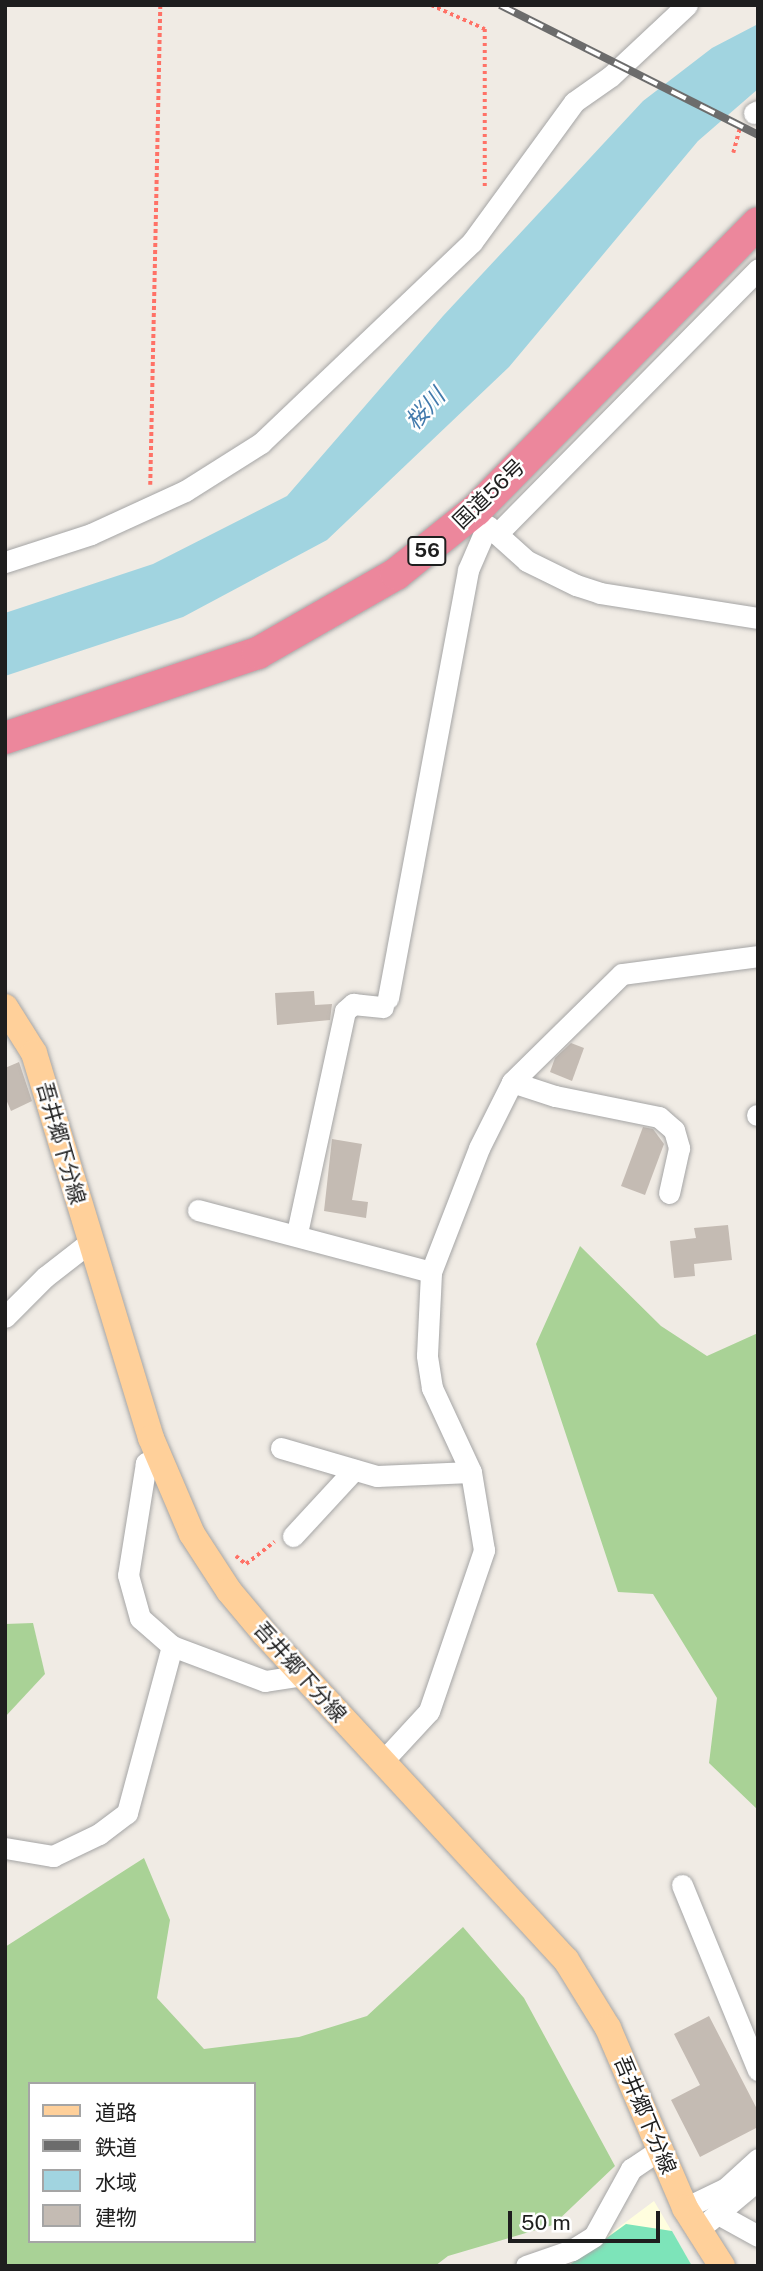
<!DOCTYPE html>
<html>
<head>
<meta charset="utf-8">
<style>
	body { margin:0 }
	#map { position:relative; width:763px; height:2271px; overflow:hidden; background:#f0ebe4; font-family:"Public Sans","Noto Sans JP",sans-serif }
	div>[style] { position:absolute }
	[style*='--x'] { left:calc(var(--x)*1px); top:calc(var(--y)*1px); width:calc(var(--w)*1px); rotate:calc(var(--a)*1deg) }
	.education>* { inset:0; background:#fffede }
	.forest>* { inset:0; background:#a9d296 }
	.pitch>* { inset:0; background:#7de4b9 }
	.water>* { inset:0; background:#a1d4e0 }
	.building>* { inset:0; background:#c4bbb3 }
	.path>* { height:3.5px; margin-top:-1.75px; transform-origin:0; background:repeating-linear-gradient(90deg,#ff7166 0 3.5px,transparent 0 7px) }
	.roads { filter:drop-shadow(0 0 2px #a5a5a5) drop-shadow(0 0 2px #a5a5a5) }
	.minor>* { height:21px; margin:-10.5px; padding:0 10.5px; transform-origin:10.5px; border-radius:10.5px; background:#fff }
	.major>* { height:26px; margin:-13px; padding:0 13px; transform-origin:13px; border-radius:13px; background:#ffd09a }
	.highway>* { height:32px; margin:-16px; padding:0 16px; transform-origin:16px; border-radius:16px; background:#ec879c }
	.rail>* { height:8px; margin-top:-4px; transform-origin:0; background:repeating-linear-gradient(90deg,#fff 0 16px,#6c6c6c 0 32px); box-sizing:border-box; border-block:2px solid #6c6c6c }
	span { translate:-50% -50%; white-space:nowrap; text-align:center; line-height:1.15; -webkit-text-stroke:5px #fff; paint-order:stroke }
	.shield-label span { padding:2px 5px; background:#fff; border:2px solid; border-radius:5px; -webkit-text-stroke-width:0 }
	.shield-label { font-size:19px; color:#1e1e1e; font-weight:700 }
	.street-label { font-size:21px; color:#1e1e1e }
	.water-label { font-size:23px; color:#427aac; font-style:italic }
	.frame { position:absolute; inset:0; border:7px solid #1e1e1e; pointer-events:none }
	.legend { position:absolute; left:28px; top:2082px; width:228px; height:161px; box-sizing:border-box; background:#fff; border:2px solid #a5a5a5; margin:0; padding:9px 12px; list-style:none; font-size:21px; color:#1e1e1e }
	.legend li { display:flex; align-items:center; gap:14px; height:35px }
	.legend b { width:35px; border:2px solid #a5a5a5 }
	.scale { position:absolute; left:508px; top:2211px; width:152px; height:32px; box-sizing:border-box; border:4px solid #1e1e1e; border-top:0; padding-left:9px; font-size:21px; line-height:24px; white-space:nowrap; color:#1e1e1e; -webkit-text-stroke:5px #fff; paint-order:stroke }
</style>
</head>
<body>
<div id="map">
	<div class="education">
		<div style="clip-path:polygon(654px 2201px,692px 2266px,567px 2266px)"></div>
	</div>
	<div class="forest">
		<div style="clip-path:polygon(580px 1246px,661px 1326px,707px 1356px,758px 1333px,758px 1810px,709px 1763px,717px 1698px,653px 1594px,618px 1592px,536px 1344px)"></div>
		<div style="clip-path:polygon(33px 1623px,45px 1674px,5px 1717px,5px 1624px)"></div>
		<div style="clip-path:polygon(evenodd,144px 1858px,170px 1920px,157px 1998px,204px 2049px,299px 2037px,367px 2016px,463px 1927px,524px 1998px,615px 2166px,553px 2225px,448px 2256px,435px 2266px,5px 2266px,5px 1947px,144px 1858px,30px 2084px,254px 2084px,254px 2241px,30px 2241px,30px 2084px)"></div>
	</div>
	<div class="pitch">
		<div style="clip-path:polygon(626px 2224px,672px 2231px,692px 2266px,568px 2266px)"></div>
	</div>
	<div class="water">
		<div style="clip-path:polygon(758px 24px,758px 89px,698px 141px,509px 367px,327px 540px,183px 617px,5px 676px,5px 613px,153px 564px,287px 496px,443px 316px,643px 101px,712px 48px)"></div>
	</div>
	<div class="building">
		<div style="clip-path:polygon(314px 991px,315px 1005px,332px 1004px,330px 1020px,277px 1025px,275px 993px)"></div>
		<div style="clip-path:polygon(571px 1043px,584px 1048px,572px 1081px,550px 1072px,555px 1058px)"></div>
		<div style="clip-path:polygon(19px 1062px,32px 1101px,11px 1111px,5px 1097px,5px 1068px)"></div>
		<div style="clip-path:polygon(643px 1127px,653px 1129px,664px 1144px,645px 1195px,621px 1186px)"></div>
		<div style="clip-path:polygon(332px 1139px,362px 1144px,352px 1200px,368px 1202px,366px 1218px,324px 1211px)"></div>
		<div style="clip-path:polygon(728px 1225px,732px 1260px,694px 1264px,695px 1276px,674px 1278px,670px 1241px,696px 1238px,694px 1228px)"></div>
		<div style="clip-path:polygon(709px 2016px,758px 2111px,758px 2127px,700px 2157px,671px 2100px,700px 2085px,674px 2034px)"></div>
	</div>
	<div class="path">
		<div style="--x:431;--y:5;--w:59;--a:24"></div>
		<div style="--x:485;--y:29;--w:159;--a:90"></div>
		<div style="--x:733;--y:153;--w:28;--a:-75"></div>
		<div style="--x:150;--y:485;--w:480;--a:-88.8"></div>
		<div style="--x:236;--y:1556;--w:13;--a:39"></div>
		<div style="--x:246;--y:1564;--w:36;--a:-38"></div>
	</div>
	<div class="roads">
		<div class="minor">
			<div style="--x:754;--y:113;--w:4;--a:-27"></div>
			<div style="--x:488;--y:526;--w:52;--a:41.9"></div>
			<div style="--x:527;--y:561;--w:55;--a:26.1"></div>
			<div style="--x:576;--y:585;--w:25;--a:18"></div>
			<div style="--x:600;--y:593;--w:160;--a:9"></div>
			<div style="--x:497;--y:534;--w:372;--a:-45.4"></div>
			<div style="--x:5;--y:562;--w:90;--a:-18"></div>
			<div style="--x:91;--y:534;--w:103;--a:-24.6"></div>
			<div style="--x:185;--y:491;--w:90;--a:-32.3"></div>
			<div style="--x:261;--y:443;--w:291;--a:-43.6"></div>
			<div style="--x:472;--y:242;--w:173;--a:-53.9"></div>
			<div style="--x:574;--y:102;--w:45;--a:-35.1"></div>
			<div style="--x:611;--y:76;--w:104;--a:-43.1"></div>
			<div style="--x:388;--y:998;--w:435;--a:-79.4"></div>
			<div style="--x:468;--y:570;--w:48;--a:-66.6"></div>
			<div style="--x:512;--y:1082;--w:45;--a:18"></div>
			<div style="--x:555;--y:1096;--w:106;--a:11.4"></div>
			<div style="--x:659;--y:1117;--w:20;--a:41"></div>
			<div style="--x:674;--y:1130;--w:19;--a:74"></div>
			<div style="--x:679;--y:1148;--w:46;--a:102.5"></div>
			<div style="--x:757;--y:1115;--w:1;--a:0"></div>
			<div style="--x:198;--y:1210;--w:241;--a:14.9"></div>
			<div style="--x:297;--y:1233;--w:227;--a:-77.8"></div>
			<div style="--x:345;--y:1011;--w:11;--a:-41"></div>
			<div style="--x:353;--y:1004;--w:30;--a:6"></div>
			<div style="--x:5;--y:1317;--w:57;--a:-45"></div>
			<div style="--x:45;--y:1277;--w:57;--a:-37.9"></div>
			<div style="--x:281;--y:1448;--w:100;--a:16.3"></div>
			<div style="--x:377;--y:1476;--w:94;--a:-2.4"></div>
			<div style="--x:157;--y:1457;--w:13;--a:151"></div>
			<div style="--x:146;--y:1463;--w:113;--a:99.1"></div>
			<div style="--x:128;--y:1575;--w:45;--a:74.4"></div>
			<div style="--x:140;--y:1618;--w:43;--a:41.2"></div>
			<div style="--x:172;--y:1646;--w:99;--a:20.6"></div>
			<div style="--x:265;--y:1681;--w:38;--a:-9"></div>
			<div style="--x:293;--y:1536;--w:90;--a:-47.3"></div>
			<div style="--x:382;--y:1762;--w:69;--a:-47.3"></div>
			<div style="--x:429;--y:1711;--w:170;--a:-71.1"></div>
			<div style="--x:484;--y:1550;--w:79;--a:-99.5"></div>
			<div style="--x:471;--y:1472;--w:93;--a:-114.9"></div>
			<div style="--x:432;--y:1388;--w:33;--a:-99"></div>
			<div style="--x:427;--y:1355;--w:83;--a:-87.2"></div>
			<div style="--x:431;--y:1272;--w:133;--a:-68.8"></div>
			<div style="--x:479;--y:1148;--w:74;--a:-63.4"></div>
			<div style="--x:512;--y:1082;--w:154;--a:-44.5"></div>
			<div style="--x:622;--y:974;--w:137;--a:-7.5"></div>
			<div style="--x:5;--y:1848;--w:49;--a:9.5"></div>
			<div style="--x:53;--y:1856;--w:51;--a:-25.6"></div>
			<div style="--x:99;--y:1834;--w:35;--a:-37"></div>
			<div style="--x:127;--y:1813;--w:173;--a:-74.9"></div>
			<div style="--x:682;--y:1885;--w:200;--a:67.7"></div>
			<div style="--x:685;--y:2208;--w:46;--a:-26"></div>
			<div style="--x:726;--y:2188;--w:43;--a:-42.2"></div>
			<div style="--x:720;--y:2215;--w:43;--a:28.9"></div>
			<div style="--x:697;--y:2231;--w:72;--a:-39.9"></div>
			<div style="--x:526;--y:2266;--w:49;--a:-19.2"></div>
			<div style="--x:572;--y:2250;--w:26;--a:-32"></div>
			<div style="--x:594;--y:2236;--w:77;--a:-61.1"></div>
			<div style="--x:631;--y:2169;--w:32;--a:-34"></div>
		</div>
		<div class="major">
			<div style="--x:5;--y:1007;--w:54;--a:57.8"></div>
			<div style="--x:34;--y:1053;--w:402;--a:73.1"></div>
			<div style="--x:151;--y:1438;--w:104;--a:66.9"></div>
			<div style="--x:192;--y:1534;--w:68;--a:57"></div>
			<div style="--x:229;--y:1591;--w:56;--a:50.1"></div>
			<div style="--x:265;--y:1634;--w:444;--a:47.3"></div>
			<div style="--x:566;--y:1960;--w:80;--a:58.3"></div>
			<div style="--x:608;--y:2028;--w:196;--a:66.8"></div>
			<div style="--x:685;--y:2208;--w:69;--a:57.5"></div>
		</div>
		<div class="highway">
			<div style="--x:5;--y:738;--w:267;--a:-18.6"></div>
			<div style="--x:258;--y:653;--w:159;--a:-29.8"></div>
			<div style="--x:396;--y:574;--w:102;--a:-38.7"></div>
			<div style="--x:476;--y:510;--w:402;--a:-45.5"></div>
		</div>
	</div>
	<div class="rail">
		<div style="--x:500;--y:5;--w:289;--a:26.7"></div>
	</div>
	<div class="shield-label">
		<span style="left:427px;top:551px">56</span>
	</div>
	<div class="street-label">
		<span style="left:489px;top:494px;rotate:-44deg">国道56号</span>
		<span style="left:61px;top:1143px;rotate:74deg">吾井郷下分線</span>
		<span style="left:300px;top:1672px;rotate:48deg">吾井郷下分線</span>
		<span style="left:645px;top:2115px;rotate:67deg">吾井郷下分線</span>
	</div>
	<div class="water-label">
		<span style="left:425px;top:409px;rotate:-48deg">桜川</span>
	</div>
	<div class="frame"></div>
	<ul class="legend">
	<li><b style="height:9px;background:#ffd09a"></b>道路</li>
	<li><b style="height:9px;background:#6c6c6c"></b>鉄道</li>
	<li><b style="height:19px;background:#a1d4e0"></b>水域</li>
	<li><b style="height:19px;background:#c4bbb3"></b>建物</li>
	</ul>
	<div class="scale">50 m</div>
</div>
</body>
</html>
